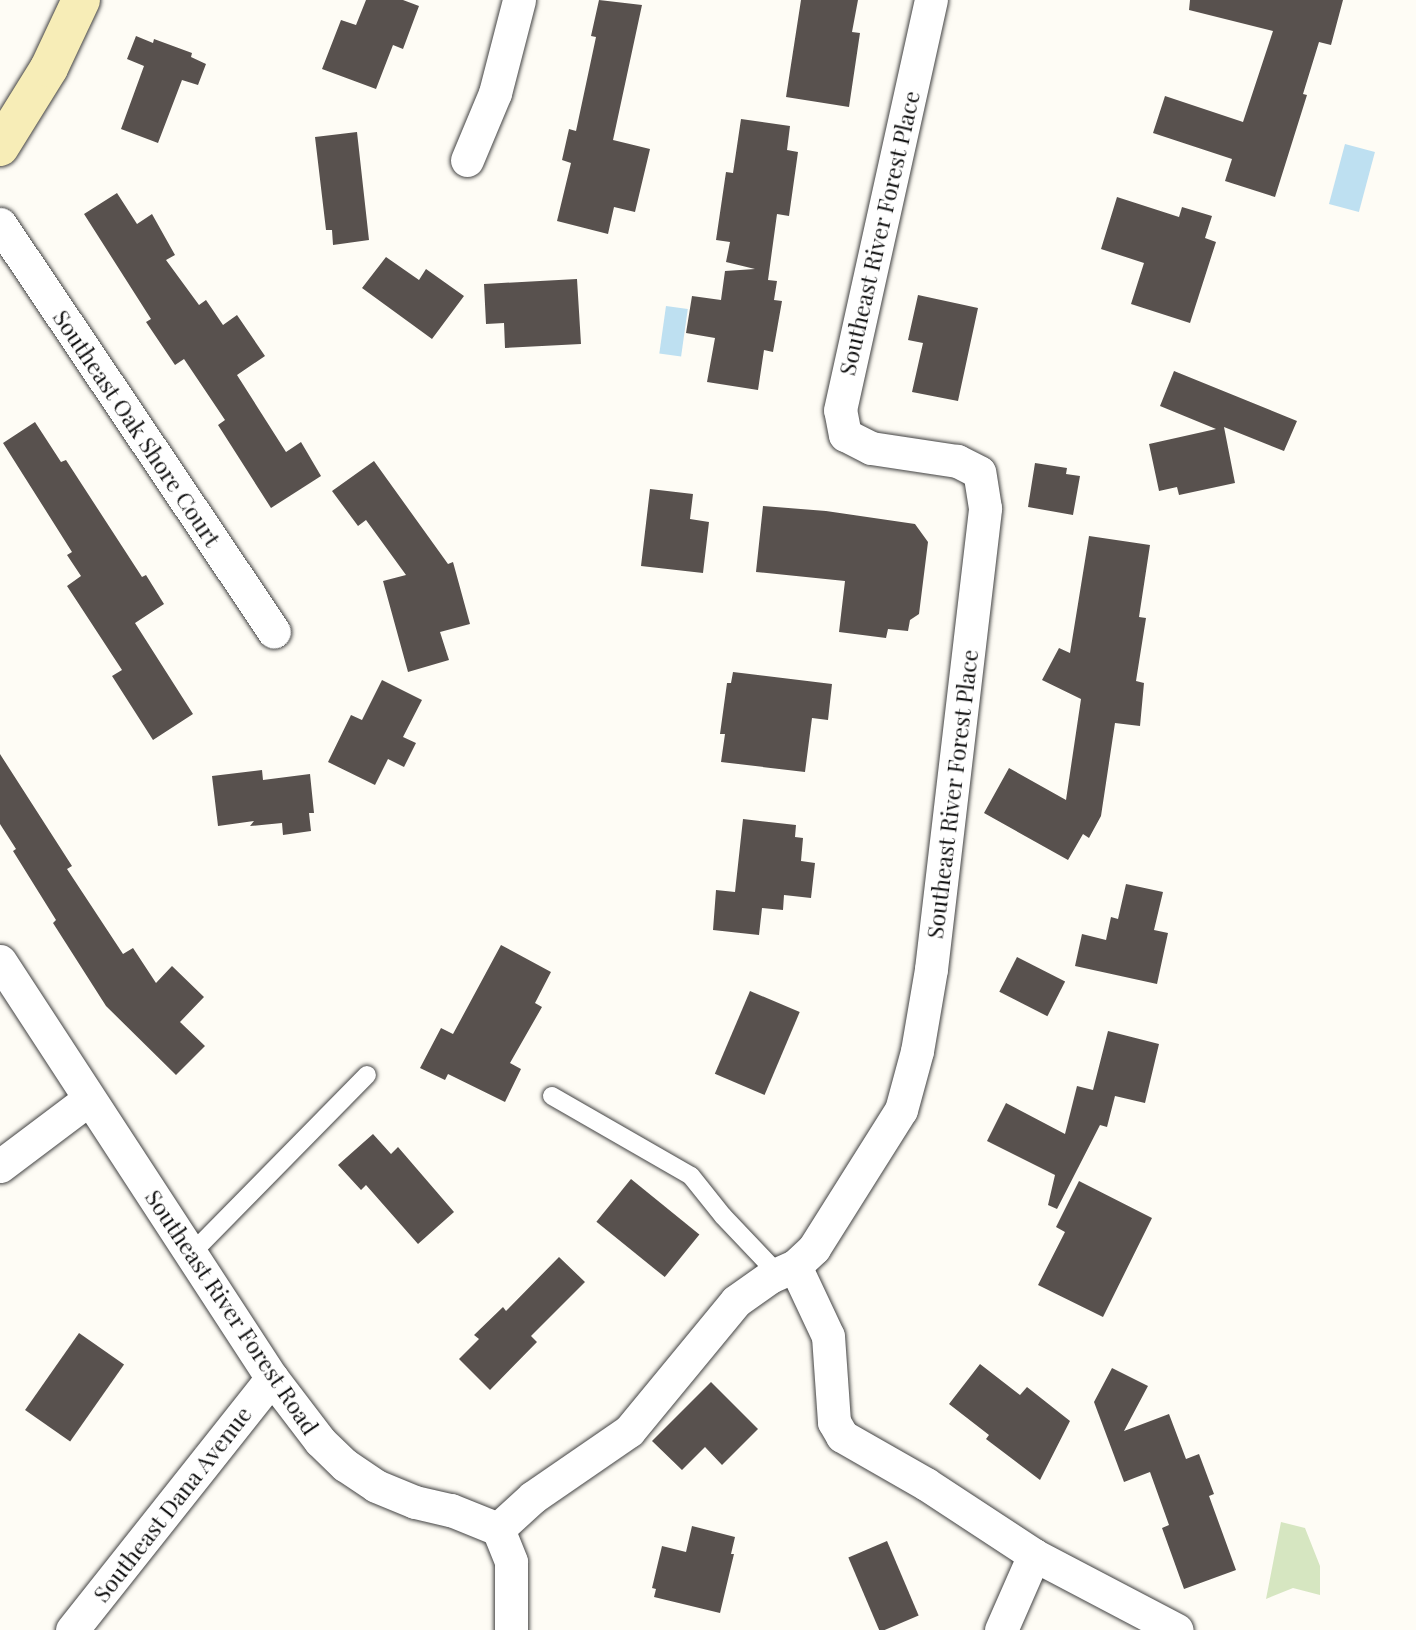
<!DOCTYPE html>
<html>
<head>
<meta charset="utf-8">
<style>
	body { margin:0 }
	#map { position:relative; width:1416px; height:1630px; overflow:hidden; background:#fefcf5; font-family:"Playfair Display",serif }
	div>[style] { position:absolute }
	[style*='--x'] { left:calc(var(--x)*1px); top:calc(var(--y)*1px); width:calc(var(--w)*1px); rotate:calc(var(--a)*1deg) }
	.green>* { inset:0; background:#d6e6c1 }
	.water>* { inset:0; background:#bee0f1; transform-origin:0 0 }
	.building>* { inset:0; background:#58514e; transform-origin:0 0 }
	.roads { filter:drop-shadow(0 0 2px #434343) drop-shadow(0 0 2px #434343) }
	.lane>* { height:18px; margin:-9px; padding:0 9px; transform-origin:9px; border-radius:9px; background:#fff }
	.street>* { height:33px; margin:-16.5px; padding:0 16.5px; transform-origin:16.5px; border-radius:16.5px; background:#fff }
	.secondary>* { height:38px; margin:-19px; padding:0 19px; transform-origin:19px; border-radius:19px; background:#f7edb7 }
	span { translate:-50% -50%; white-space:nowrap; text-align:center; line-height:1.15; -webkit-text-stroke:7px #fff; paint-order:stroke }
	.street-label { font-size:23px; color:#101010 }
</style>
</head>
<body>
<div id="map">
	<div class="green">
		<div style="clip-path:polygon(1281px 1522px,1305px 1528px,1320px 1566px,1320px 1595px,1293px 1588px,1266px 1599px)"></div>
	</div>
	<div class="water">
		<div style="left:1345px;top:144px;width:31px;height:62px;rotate:15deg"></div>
		<div style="left:666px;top:306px;width:22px;height:48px;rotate:8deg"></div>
	</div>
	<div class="building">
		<div style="clip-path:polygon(366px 0,403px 0,419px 6px,403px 49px,393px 45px,376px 89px,322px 69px,341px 20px,356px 25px)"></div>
		<div style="clip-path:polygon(599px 0,642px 5px,613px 140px,650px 149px,635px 212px,614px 207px,608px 234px,557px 221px,571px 163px,562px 160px,569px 129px,576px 131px,596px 37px,591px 36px)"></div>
		<div style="clip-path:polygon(801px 0,858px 0,852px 32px,860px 33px,849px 107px,786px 97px)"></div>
		<div style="clip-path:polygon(1190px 0,1343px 0,1331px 45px,1319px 42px,1303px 94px,1307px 95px,1275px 197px,1225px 181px,1232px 159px,1153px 133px,1165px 96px,1243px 122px,1273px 31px,1189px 10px)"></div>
		<div style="clip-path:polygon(136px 36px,153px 43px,154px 39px,192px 53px,191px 57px,206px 64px,198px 85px,182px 80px,158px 143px,121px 129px,144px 66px,127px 59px)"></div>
		<div style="clip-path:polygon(741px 119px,790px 126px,787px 150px,798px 152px,789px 216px,777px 214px,768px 280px,777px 281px,774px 300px,782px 301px,773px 352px,764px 350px,758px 390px,707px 382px,715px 338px,686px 333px,692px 296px,721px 300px,725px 271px,755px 269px,726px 262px,730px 242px,716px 240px,726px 172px,733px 173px)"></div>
		<div style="clip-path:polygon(357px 132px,369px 240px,333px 245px,332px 230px,326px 230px,315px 137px)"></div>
		<div style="clip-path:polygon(117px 193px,137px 224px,152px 214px,175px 255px,166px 260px,199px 305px,206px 300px,223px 325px,237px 315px,265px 356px,237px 375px,286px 452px,301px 442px,321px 476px,271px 508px,218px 425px,225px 420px,184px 359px,175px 365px,146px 322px,151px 319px,84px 214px)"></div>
		<div style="clip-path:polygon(1117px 197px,1179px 217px,1182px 207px,1212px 216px,1205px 238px,1216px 242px,1190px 323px,1131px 304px,1144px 263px,1101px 249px)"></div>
		<div style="clip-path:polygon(386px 257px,419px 280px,426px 269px,464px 296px,432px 339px,362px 288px)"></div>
		<div style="clip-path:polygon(577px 279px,581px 344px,505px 348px,504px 323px,486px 324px,484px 284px)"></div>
		<div style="clip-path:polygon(918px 295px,978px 308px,958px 401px,912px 392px,923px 343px,908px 340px)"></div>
		<div style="clip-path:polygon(1174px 371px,1297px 421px,1284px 451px,1224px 427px,1235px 483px,1179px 495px,1177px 487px,1159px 491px,1149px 444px,1216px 429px,1160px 406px)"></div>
		<div style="clip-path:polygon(35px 422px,61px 462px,66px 460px,142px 577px,146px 575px,164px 604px,135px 623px,193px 714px,153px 740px,112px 676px,122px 670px,67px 586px,81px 576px,67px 555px,72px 552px,3px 443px)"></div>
		<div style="clip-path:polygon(374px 461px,448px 564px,453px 562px,470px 624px,440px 632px,449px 660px,408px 672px,383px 581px,406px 575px,366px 520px,358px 526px,332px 491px)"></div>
		<div style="clip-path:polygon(1035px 463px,1067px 468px,1066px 474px,1080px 476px,1073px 515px,1028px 507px)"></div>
		<div style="clip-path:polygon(650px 489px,693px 494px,690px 519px,709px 522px,703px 573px,641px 566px)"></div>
		<div style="clip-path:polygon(763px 506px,826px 511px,915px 524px,928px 542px,919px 614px,910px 620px,908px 631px,888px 629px,886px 638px,839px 632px,845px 581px,756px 572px)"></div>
		<div style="clip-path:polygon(1089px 536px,1150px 545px,1139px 617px,1146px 618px,1136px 681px,1144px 683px,1140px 726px,1115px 723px,1101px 816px,1089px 838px,1083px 834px,1068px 860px,984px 813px,1009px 768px,1066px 800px,1081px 699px,1042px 680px,1059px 648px,1070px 653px)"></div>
		<div style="clip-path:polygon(733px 672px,832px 684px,828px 720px,812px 718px,805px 772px,721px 762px,725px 734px,720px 734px,727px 683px,731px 683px)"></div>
		<div style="clip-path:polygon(382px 680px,422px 700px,403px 737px,416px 743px,404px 767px,388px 759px,375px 785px,328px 762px,351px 715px,362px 720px)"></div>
		<div style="clip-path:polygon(0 754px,72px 866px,67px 869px,123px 954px,133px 948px,156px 983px,172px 966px,204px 997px,180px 1022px,205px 1046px,176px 1075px,106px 1006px,53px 923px,56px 920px,13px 851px,16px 849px,0 824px)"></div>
		<div style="clip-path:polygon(262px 770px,263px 780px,310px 774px,314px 813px,309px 813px,311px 831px,283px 835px,282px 823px,250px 826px,254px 821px,218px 826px,212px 776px)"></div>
		<div style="clip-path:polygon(743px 819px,796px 825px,795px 837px,803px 838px,801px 861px,815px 863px,811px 898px,784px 895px,783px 910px,762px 908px,759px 935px,713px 930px,716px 890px,735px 892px)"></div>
		<div style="clip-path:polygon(1126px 884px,1163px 892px,1154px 930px,1168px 933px,1157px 984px,1075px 966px,1082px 934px,1106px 940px,1111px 917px,1118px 919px)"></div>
		<div style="clip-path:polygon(501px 945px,551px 972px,535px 1003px,542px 1007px,510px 1063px,521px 1069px,505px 1102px,448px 1074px,445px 1080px,420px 1068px,441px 1028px,453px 1034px)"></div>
		<div style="left:1017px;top:957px;width:54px;height:39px;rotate:27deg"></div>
		<div style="left:750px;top:991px;width:54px;height:90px;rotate:23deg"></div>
		<div style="clip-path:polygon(1108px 1031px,1159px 1044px,1145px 1103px,1115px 1096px,1107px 1127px,1100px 1125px,1057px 1209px,1048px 1205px,1055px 1175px,987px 1141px,1006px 1103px,1065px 1134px,1077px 1086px,1093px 1090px)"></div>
		<div style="clip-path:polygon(373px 1134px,391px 1154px,398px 1147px,454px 1212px,418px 1244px,366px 1185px,361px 1190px,338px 1165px)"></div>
		<div style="left:631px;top:1179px;width:88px;height:55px;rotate:39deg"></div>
		<div style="clip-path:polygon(1079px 1181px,1152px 1218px,1103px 1317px,1038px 1285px,1065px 1232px,1056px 1227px)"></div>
		<div style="clip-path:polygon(559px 1257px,585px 1282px,531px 1336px,537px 1342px,490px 1390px,459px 1359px,479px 1339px,474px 1335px,503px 1307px,506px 1311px)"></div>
		<div style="left:79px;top:1333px;width:55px;height:94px;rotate:35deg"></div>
		<div style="clip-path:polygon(980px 1364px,1020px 1395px,1027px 1387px,1070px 1421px,1040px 1480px,986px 1439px,989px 1435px,949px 1404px)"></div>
		<div style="clip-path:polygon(1112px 1368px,1148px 1386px,1124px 1431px,1169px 1414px,1186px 1459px,1199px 1454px,1214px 1494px,1209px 1496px,1236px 1570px,1184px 1589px,1162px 1528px,1169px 1525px,1150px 1472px,1124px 1482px,1094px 1402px)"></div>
		<div style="clip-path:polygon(711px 1382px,758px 1429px,722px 1465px,705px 1447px,682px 1470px,652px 1441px)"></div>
		<div style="clip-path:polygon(692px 1526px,735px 1537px,731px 1554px,734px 1554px,720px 1613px,654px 1597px,656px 1589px,652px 1588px,662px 1546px,686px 1552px)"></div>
		<div style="left:887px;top:1541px;width:81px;height:42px;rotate:67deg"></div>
	</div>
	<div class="roads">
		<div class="lane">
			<div style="--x:552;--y:1096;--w:160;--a:29.9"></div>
			<div style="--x:691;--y:1176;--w:51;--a:51.3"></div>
			<div style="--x:723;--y:1216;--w:80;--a:46.5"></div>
			<div style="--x:191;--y:1254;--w:251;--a:-45.5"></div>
		</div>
		<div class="street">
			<div style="--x:467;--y:160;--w:73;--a:-67.3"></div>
			<div style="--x:495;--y:93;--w:96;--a:-75.5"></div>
			<div style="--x:0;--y:224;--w:491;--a:56.1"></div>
			<div style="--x:0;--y:961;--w:498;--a:56.9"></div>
			<div style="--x:272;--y:1378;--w:79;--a:52.7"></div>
			<div style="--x:320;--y:1441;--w:35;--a:44"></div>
			<div style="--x:345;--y:1465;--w:37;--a:34"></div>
			<div style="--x:376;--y:1486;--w:42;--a:22.3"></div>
			<div style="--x:415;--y:1502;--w:37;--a:13"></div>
			<div style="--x:451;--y:1510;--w:51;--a:22"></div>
			<div style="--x:498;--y:1529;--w:35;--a:68"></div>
			<div style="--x:511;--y:1562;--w:68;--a:90"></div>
			<div style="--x:0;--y:1166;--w:111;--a:-37"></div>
			<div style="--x:795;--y:1266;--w:77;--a:64.8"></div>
			<div style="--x:828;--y:1336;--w:86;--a:86"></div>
			<div style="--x:834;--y:1422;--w:16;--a:60"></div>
			<div style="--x:842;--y:1436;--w:97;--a:29.7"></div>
			<div style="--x:926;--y:1484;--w:129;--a:33.3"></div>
			<div style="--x:1034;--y:1555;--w:161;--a:27.7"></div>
			<div style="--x:498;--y:1529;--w:47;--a:-42.4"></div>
			<div style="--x:533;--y:1497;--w:116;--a:-34.5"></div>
			<div style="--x:629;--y:1431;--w:168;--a:-50.5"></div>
			<div style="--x:736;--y:1301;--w:42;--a:-35.2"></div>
			<div style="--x:770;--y:1277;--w:27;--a:-24"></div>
			<div style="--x:795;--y:1266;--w:26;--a:-43"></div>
			<div style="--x:814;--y:1248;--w:163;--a:-57.8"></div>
			<div style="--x:901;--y:1110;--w:61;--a:-74.8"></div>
			<div style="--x:917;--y:1051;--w:83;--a:-80.3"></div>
			<div style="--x:931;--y:969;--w:464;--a:-83.3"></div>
			<div style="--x:985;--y:508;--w:36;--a:-99"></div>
			<div style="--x:979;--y:472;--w:25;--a:-153"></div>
			<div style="--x:957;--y:461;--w:87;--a:-171.4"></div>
			<div style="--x:871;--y:448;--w:29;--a:-153"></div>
			<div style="--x:845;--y:435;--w:25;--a:-101"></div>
			<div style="--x:840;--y:410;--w:420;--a:-77.5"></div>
			<div style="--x:72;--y:1630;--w:322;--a:-51.6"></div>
			<div style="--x:1001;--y:1630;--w:82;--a:-66.3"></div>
		</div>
		<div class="secondary">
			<div style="--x:0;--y:147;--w:93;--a:-58.2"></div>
			<div style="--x:49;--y:68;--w:75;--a:-64.8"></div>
		</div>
	</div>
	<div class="street-label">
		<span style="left:879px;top:233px;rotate:-77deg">Southeast River Forest Place</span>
		<span style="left:137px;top:428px;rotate:56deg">Southeast Oak Shore Court</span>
		<span style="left:952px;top:794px;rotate:-83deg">Southeast River Forest Place</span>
		<span style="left:232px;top:1312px;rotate:56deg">Southeast River Forest Road</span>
		<span style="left:172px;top:1504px;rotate:-52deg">Southeast Dana Avenue</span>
	</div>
</div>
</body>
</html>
